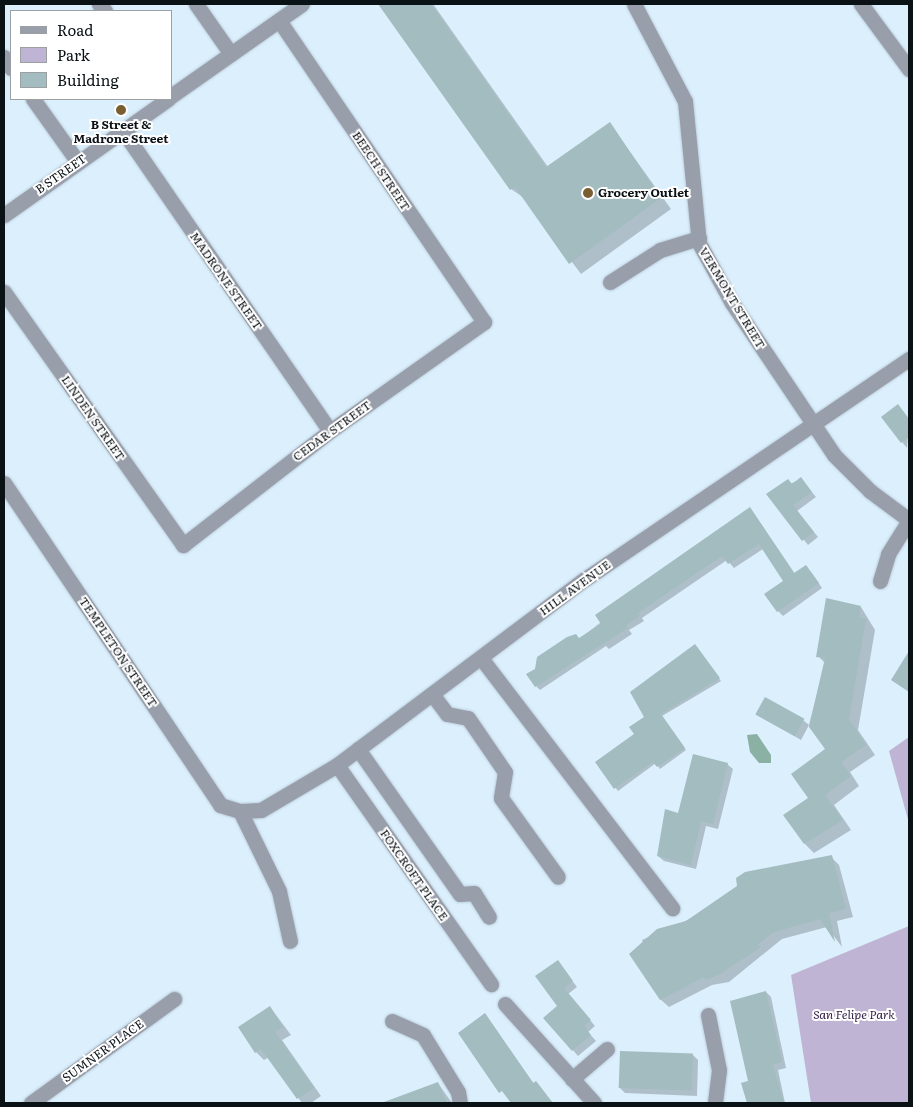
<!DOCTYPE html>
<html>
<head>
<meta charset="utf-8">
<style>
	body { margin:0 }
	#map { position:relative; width:913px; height:1107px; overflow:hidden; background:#dbeffd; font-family:Literata,serif }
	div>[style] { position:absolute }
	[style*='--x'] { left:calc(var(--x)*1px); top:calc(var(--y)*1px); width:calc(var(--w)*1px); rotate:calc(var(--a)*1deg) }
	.green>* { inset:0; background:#bfb4d3 }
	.water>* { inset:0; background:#8ab1a4 }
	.shadow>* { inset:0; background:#0003 }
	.building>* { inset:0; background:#a2bcbf; transform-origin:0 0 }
	.roads { filter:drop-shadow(0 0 1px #baccd8) drop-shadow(0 0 1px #baccd8) }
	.minor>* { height:15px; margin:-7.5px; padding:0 7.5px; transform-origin:7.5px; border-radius:7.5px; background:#999eab }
	.dots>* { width:14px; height:14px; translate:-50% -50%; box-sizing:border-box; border:2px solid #fff; border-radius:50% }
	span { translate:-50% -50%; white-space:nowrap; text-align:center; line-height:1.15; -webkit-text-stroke:4px #fff; paint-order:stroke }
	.poi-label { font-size:12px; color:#0b1216; font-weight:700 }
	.left { translate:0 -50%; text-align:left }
	.street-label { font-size:12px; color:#0b1216 }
	.park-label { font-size:12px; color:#301e47; font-style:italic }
	.frame { position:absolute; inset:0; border:5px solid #0b1216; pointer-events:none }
	.legend { position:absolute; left:10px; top:10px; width:162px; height:90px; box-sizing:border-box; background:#fff; border:1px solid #9da0a2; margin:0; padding:6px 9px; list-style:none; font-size:15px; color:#0b1216 }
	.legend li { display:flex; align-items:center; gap:10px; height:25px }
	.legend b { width:25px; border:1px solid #9da0a2 }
</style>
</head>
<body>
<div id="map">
	<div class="green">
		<div style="clip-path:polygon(909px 737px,909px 823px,889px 751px)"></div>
		<div style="clip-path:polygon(909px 926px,909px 1103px,811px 1103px,791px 975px)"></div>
	</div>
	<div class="water">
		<div style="clip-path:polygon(757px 734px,771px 755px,771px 763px,759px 763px,750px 752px,747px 735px)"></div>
	</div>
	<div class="shadow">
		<div style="clip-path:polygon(380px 4px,433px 4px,548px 167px,610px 124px,671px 209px,581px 274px,524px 198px,511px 189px)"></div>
		<div style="clip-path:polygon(903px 411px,909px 420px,907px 448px,902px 442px)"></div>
		<div style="clip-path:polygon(801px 479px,816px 497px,797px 511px,818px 537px,808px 545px,768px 494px)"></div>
		<div style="clip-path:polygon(750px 508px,795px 574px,811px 572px,822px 588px,783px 616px,778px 611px,785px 581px,763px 549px,734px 568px,727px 560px,642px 618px,644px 621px,629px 630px,632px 634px,609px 649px,606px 646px,540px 690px,536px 686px,579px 639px)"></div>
		<div style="clip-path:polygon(861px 607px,875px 630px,858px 730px,875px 755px,850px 772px,859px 786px,834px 805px,851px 830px,814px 853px,805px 844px,810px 798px,827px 749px,809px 725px,825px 663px,818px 656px)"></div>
		<div style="clip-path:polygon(697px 647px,721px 681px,662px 716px,686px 750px,660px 769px,656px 763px,618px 791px,596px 762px,636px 734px)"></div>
		<div style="clip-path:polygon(757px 714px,803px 720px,809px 725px,801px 740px)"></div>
		<div style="clip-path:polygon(727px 764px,733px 769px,718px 829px,706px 826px,696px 869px,664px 861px,658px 856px,679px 814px)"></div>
		<div style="clip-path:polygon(831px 857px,839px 865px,853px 917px,837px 921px,842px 947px,827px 927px,782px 939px,729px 982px,712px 985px,669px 1007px,660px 999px,642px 940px)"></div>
		<div style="clip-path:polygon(557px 961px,577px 987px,568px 994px,595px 1026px,588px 1032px,596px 1041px,578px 1056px,545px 1018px,558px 1006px)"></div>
		<div style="clip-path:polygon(766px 992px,771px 997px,786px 1068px,778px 1070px,785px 1103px,748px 1103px,743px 1084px,749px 1082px)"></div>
		<div style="clip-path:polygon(270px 1007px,291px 1035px,282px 1040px,321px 1096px,311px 1103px,302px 1103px,269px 1057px,264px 1060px,256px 1052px)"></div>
		<div style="clip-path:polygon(485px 1014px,534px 1084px,553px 1103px,512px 1103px,460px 1033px)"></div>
		<div style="clip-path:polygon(693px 1055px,698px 1060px,697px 1096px,625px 1093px,620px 1088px)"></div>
		<div style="clip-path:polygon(438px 1083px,452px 1103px,383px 1103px)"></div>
	</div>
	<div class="building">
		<div style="clip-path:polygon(378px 4px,431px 4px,546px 167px,610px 122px,661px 198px,569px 264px,515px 187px,510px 190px)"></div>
		<div style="clip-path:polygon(898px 404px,909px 419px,909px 437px,901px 443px,881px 417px)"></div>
		<div style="clip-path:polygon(801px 477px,812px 492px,793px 505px,814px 532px,802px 541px,766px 494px,788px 479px,792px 484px)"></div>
		<div style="clip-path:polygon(750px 507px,794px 573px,806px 565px,819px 583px,777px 612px,764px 594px,783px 581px,759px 544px,728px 564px,722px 556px,638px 613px,640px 616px,626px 625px,628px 628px,535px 687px,526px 674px,535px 669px,537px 657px,567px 637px,576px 634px,579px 638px,601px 624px,595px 615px)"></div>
		<div style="clip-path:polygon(826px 598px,861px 606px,859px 617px,866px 619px,849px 719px,866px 745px,841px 762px,851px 776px,825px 795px,843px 820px,804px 844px,783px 815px,808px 798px,791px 774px,825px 749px,809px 727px,825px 658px,816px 657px)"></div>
		<div style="clip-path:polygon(695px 644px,720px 678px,661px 714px,685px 748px,657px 767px,653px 762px,614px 789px,595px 762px,634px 734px,629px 727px,644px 717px,630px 692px)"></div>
		<div style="clip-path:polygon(909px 651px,909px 692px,891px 680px)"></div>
		<div style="left:765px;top:697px;width:45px;height:20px;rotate:29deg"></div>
		<div style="clip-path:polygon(693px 754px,728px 763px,713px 824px,701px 821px,691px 865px,657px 856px,665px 809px,678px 813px)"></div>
		<div style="clip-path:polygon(832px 855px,846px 909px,829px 913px,835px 942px,820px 919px,774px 932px,758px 944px,761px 947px,720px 974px,706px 980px,704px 977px,660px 1000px,629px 954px,657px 929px,686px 921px,737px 886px,736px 878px,745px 872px)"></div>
		<div style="clip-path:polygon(558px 960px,573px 981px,564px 988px,591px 1020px,584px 1026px,591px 1035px,572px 1051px,543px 1018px,557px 1006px,535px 976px)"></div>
		<div style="clip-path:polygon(766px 991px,782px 1062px,773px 1065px,784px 1103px,747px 1103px,741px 1083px,748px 1081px,730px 1001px)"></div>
		<div style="clip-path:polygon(270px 1006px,283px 1027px,275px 1032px,314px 1088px,297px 1099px,261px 1049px,255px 1053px,238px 1027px)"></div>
		<div style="clip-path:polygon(485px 1013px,533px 1083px,536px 1081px,553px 1103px,511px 1103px,502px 1091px,499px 1093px,458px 1033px)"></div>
		<div style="left:620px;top:1051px;width:73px;height:37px;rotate:2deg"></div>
		<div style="clip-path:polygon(438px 1082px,447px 1103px,384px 1103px,384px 1102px)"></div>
	</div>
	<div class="roads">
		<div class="minor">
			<div style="--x:99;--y:4;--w:9;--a:49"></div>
			<div style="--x:196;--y:4;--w:61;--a:55"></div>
			<div style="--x:634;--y:4;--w:110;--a:62.3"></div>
			<div style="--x:685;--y:101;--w:143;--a:84.4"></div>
			<div style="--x:699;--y:243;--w:68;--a:61.2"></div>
			<div style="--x:732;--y:303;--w:183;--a:56.1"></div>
			<div style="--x:834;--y:455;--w:51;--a:45"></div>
			<div style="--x:870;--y:491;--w:49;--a:36.6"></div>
			<div style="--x:861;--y:4;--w:81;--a:53.6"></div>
			<div style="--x:4;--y:57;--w:13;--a:58"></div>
			<div style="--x:171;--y:96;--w:160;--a:-35.1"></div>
			<div style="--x:33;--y:99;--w:77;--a:54.5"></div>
			<div style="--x:123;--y:131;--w:364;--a:55.4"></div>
			<div style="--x:4;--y:215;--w:201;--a:-35.3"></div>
			<div style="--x:610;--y:282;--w:59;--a:-32.6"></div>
			<div style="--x:660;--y:250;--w:41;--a:-17.1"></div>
			<div style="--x:4;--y:292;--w:310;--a:54.7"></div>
			<div style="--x:183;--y:545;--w:186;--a:-37.8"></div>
			<div style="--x:330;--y:431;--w:189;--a:-35.3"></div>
			<div style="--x:484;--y:322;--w:365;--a:-124.2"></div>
			<div style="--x:4;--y:483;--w:388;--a:56.1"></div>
			<div style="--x:220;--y:805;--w:21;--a:17"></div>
			<div style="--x:240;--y:811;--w:21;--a:-3"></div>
			<div style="--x:261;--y:810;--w:88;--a:-30.6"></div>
			<div style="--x:337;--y:765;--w:310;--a:-36.9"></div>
			<div style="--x:585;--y:579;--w:392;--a:-34.2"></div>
			<div style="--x:880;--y:581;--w:28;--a:-73"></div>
			<div style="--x:888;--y:554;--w:40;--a:-58"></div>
			<div style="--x:481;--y:658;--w:315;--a:52.6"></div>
			<div style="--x:432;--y:694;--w:25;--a:53"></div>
			<div style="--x:447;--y:714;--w:21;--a:11"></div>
			<div style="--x:468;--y:718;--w:65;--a:55.6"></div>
			<div style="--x:505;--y:772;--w:26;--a:99"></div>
			<div style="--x:501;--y:798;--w:97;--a:54.2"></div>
			<div style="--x:358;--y:749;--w:177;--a:54.9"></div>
			<div style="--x:460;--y:894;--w:14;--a:-4"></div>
			<div style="--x:474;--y:893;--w:28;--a:58"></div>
			<div style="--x:337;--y:765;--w:268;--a:54.9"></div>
			<div style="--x:240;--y:811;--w:89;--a:64"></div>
			<div style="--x:279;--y:891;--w:51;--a:77.6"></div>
			<div style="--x:505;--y:1004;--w:133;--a:48"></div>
			<div style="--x:708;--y:1015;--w:56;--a:78.7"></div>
			<div style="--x:719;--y:1070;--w:33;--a:97"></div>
			<div style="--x:392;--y:1021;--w:34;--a:24"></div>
			<div style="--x:423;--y:1035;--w:67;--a:58.4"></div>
			<div style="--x:458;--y:1092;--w:11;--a:80"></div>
			<div style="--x:572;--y:1079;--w:46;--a:-40.6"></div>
			<div style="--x:31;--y:1103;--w:177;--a:-36"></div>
		</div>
	</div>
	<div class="dots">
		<div style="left:121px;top:110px;background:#7a5e31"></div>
		<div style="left:588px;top:193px;background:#7a5e31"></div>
	</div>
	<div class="poi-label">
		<span style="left:121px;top:132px">B Street &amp;<br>Madrone Street</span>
		<span class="left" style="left:598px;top:193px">Grocery Outlet</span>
	</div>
	<div class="street-label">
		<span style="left:381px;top:171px;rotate:56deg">BEECH STREET</span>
		<span style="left:61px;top:174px;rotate:-35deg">B STREET</span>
		<span style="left:226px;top:281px;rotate:55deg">MADRONE STREET</span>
		<span style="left:732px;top:298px;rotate:59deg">VERMONT STREET</span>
		<span style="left:93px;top:418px;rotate:55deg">LINDEN STREET</span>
		<span style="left:332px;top:431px;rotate:-36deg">CEDAR STREET</span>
		<span style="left:575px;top:588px;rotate:-36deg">HILL AVENUE</span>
		<span style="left:118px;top:652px;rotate:56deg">TEMPLETON STREET</span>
		<span style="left:414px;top:875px;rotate:55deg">FOXCROFT PLACE</span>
		<span style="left:103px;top:1051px;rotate:-36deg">SUMNER PLACE</span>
	</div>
	<div class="park-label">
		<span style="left:854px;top:1015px">San Felipe Park</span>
	</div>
	<div class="frame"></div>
	<ul class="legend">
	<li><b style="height:6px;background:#999eab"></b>Road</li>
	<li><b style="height:14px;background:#bfb4d3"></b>Park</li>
	<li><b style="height:14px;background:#a2bcbf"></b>Building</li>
	</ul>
</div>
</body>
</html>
